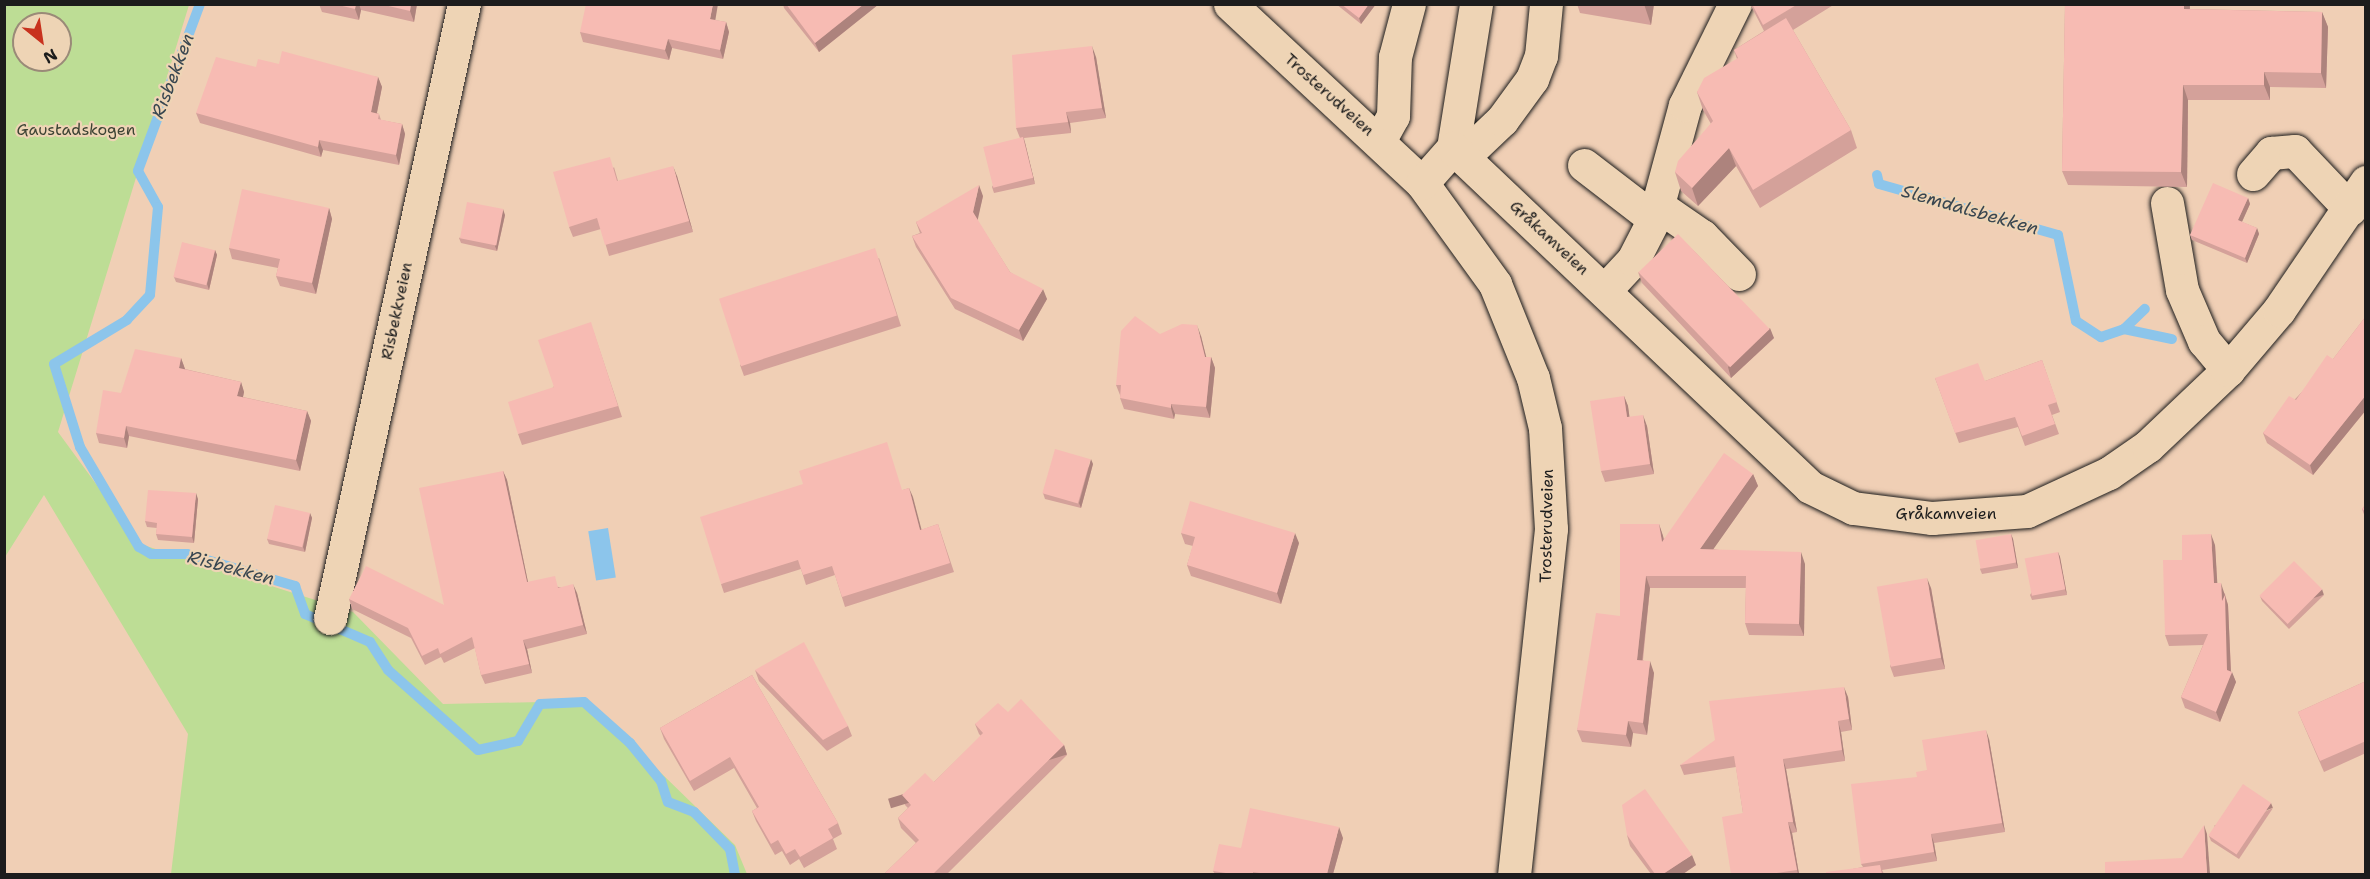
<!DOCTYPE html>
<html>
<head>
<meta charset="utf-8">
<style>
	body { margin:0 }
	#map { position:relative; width:2370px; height:879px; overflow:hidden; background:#f0cfb5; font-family:"Shantell Sans",sans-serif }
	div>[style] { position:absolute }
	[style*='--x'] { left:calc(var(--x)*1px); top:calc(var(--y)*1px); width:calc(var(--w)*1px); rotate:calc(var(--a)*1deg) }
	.green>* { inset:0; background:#bddd95 }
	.water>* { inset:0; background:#8cc5eb; transform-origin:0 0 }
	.stream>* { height:10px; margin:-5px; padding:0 5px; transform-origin:5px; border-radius:5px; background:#8cc5eb }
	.roads { filter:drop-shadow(0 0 2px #1c1c1c) drop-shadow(0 0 2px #1c1c1c) }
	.minor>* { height:33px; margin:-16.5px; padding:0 16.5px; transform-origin:16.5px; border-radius:16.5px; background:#eed4b5 }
	.wall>* { inset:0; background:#d4a19a }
	.shaded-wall>* { inset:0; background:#ad837d; transform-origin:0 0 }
	.building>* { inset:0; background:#f7bbb3; transform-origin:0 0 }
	span { translate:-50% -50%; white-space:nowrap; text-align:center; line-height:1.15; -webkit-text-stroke:4.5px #eed4b5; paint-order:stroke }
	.street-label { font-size:16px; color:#1c1c1c }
	.park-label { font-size:16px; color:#3c4334 }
	.water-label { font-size:18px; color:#384650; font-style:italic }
	.frame { position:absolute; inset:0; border:6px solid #1c1c1c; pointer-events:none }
	.north { position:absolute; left:12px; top:12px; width:60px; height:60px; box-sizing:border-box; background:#eed4b5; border:2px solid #9a8a78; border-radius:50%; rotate:150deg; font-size:16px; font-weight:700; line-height:24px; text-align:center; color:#1c1c1c }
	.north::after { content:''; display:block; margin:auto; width:21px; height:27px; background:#c8321e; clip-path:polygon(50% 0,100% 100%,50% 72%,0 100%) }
</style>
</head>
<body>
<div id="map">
	<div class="green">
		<div style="clip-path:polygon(evenodd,5px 5px,189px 5px,58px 432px,140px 544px,353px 612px,443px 704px,587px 701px,735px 845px,747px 874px,171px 874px,188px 734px,44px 495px,5px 557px,5px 5px,24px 24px,60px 24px,60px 60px,24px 60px,24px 24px)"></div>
	</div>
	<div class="water">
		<div style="left:608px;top:528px;width:50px;height:20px;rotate:81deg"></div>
	</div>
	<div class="stream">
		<div style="--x:200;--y:4;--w:178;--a:110.4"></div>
		<div style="--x:138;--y:171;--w:41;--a:60.9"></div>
		<div style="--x:158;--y:207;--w:88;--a:95.2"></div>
		<div style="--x:150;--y:295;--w:34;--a:133"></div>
		<div style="--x:127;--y:320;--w:85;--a:148.9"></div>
		<div style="--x:54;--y:364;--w:87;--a:72.6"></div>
		<div style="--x:80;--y:447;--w:116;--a:59.5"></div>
		<div style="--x:139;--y:547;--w:14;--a:30"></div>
		<div style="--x:151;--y:554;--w:36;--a:0"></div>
		<div style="--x:187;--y:554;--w:113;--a:16.5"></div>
		<div style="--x:295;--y:586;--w:30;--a:70"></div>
		<div style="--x:305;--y:614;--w:71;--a:23.3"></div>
		<div style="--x:370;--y:642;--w:33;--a:57"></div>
		<div style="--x:388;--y:670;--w:120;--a:41.6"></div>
		<div style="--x:478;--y:750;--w:41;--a:-12.7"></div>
		<div style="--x:518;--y:741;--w:43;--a:-59.3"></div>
		<div style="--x:540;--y:704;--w:44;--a:-2.6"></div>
		<div style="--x:584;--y:702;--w:62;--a:41.7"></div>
		<div style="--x:630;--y:743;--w:49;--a:50.8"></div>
		<div style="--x:661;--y:781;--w:22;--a:72"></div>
		<div style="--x:668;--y:802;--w:28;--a:21"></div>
		<div style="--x:694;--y:812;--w:52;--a:45.8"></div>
		<div style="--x:730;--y:849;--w:25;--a:79"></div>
		<div style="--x:1877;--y:175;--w:9;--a:77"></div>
		<div style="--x:1879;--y:184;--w:186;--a:15.9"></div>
		<div style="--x:2058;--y:235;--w:88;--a:78.2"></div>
		<div style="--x:2076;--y:321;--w:30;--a:33"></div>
		<div style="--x:2101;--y:337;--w:24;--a:-19"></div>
		<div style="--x:2124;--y:329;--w:49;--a:11.8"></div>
		<div style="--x:2124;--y:329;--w:29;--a:-44"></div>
	</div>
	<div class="roads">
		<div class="minor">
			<div style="--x:1230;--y:4;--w:262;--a:43"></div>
			<div style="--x:1422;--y:183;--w:125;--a:54.1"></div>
			<div style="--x:1495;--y:284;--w:101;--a:68"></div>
			<div style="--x:1533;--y:378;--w:51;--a:76.5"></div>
			<div style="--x:1545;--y:428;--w:101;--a:86.6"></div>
			<div style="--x:1551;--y:529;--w:347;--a:96.1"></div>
			<div style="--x:1379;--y:141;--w:29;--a:-61"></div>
			<div style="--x:1393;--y:116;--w:59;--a:-88.1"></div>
			<div style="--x:1395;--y:57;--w:55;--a:-75.2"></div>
			<div style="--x:1453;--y:148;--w:146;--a:-80.9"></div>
			<div style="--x:1463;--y:157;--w:54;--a:-43.5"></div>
			<div style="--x:1502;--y:120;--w:51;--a:-53.8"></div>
			<div style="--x:1532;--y:79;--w:25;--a:-69"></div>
			<div style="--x:1541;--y:56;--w:52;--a:-84.5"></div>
			<div style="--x:1584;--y:165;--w:88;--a:37.6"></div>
			<div style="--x:2253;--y:174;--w:28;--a:-49"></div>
			<div style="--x:2271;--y:153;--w:24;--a:-5"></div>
			<div style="--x:2295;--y:151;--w:80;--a:46.5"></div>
			<div style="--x:1422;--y:183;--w:47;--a:-48.5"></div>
			<div style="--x:1453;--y:148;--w:492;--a:43.5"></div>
			<div style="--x:1810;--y:487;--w:48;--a:26"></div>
			<div style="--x:1853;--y:508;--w:80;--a:7.2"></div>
			<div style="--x:1932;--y:518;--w:95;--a:-4.2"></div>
			<div style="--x:2027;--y:511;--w:90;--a:-24.9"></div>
			<div style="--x:2109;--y:473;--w:47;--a:-34.7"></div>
			<div style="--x:2148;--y:446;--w:110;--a:-43.5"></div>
			<div style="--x:2228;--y:370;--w:79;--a:-49.6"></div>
			<div style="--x:2279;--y:310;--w:155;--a:-55.8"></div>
			<div style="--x:2167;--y:203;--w:88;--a:80.2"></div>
			<div style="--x:2182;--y:290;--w:56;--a:66.7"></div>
			<div style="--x:2204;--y:341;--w:38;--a:50"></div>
			<div style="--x:1657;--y:205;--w:55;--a:34.6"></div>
			<div style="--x:1702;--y:236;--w:53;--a:45.8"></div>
			<div style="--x:1605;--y:290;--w:41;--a:-47"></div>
			<div style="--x:1633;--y:260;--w:46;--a:-62.9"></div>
			<div style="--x:1654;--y:219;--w:118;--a:-74.8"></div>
			<div style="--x:1685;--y:105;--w:113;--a:-63.7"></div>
			<div style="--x:330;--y:618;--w:628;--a:-77.69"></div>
		</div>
	</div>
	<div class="wall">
		<div style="clip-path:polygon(319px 4px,417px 4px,414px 22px,361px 10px,359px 20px,322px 12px)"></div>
		<div style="clip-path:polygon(783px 4px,879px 4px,819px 52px,784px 8px)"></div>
		<div style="clip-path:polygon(1336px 4px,1376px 4px,1361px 24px)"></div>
		<div style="clip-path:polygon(1577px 4px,1654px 4px,1651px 25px,1580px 13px)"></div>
		<div style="clip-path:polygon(1750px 4px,1835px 4px,1793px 30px,1851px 130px,1857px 148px,1760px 208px,1736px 166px,1698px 206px,1681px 191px,1675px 172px,1711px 124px,1703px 110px,1697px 92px,1737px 59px,1734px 50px,1764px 31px)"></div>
		<div style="clip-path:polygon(2065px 4px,2190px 4px,2190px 9px,2322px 12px,2328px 27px,2326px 88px,2270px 87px,2270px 100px,2188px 100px,2187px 187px,2068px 185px,2062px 171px)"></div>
		<div style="clip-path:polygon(715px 20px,726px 22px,729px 32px,723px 59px,672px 48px,669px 60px,583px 42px,580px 32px)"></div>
		<div style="clip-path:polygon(1096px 57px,1106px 118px,1070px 123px,1071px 133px,1024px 138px,1035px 184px,994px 193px,992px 187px,1020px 138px,1016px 128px)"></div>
		<div style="clip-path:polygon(279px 64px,378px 77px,382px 87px,377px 113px,379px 114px,381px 120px,402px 124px,405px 134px,399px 165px,323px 150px,321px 157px,200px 123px,196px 113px,256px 67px)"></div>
		<div style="clip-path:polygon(614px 167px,618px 181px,677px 176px,693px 232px,609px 256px,601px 229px,573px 237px,569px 227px)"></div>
		<div style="clip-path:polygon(983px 196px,977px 220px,1010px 272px,1047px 299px,1023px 341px,955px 309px,916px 247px,912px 236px,920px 233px,916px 222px)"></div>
		<div style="clip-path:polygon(2248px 198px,2250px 204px,2242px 222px,2257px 228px,2259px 234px,2247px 263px,2192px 240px,2190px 235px)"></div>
		<div style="clip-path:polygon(329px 208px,332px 219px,316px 294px,280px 286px,276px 276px,278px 268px,232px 259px,229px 248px)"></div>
		<div style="clip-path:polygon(505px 215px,497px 251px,461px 243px,459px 238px)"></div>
		<div style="clip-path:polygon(215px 250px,217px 255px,209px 290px,176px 282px,174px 277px)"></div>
		<div style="clip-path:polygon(879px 258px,901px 326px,744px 376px,740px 365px)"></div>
		<div style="clip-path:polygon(1638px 272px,1774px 338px,1731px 378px,1642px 283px)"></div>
		<div style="clip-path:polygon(2366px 316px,2366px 410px,2313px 475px,2267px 443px,2263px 433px,2333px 359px)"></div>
		<div style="clip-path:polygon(594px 333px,622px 417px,522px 445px,518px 434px)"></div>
		<div style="clip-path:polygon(1160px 334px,1201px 336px,1206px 357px,1211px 357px,1215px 368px,1210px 418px,1175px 414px,1174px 419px,1124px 409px,1120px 398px,1120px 395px,1116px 385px)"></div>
		<div style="clip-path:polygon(181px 358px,185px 369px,241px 382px,244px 392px,243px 397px,307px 411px,311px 421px,300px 471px,129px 436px,127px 448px,99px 443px,96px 433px,121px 393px)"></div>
		<div style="clip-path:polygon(2042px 360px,2060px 412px,2052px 415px,2059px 434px,2025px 446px,2018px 427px,1959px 443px,1935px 378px,1985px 381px)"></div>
		<div style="clip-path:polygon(1624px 396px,1628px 406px,1629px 417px,1647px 426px,1654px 474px,1605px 482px,1601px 471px)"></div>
		<div style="clip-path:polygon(1093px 464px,1081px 508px,1045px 499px,1043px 493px)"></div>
		<div style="clip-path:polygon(503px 471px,507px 480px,528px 582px,559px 587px,577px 593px,587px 634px,527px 649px,532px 673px,485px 684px,481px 675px,475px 648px,444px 663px,441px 657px,425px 665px,411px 638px,352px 609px,349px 599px,444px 605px)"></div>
		<div style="clip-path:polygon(1753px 474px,1758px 486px,1713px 549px,1805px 564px,1804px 636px,1749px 635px,1745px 623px,1746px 588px,1650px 588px,1643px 660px,1654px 673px,1647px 735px,1633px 733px,1631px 747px,1582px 742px,1577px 730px,1620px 616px,1659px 524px,1664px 539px)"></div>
		<div style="clip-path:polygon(909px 488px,921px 530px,938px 524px,954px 572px,845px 607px,835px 575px,806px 585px,801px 569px,724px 593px,721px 584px,903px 490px)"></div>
		<div style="clip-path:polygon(198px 499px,194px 543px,158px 540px,156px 534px,157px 528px,147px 527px,145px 521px)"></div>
		<div style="clip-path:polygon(2366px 504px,2366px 520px,2362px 509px)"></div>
		<div style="clip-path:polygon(310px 513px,312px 518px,305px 552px,269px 544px,267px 539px)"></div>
		<div style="clip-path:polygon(1181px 533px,1299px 543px,1281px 604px,1191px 576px,1187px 565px,1193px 546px,1185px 544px)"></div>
		<div style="clip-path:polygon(2011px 534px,2013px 539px,2018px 568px,1982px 574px,1980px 569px)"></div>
		<div style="clip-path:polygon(2215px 545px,2217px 583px,2225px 594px,2228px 605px,2231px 671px,2236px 682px,2220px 722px,2185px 708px,2181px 697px,2203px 645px,2169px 646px,2165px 635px,2182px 560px)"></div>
		<div style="clip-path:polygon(2058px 552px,2060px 557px,2067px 595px,2032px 600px,2030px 595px)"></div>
		<div style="clip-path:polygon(1931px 588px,1945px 669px,1894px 677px,1890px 666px)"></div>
		<div style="clip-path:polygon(2324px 595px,2289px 629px,2262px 601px,2260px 596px)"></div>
		<div style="clip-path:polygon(755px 670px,848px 726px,852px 736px,827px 751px,759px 681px)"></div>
		<div style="clip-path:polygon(752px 675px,838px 823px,842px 834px,833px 839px,837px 849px,804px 868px,799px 859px,790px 865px,782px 851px,775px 855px,756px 821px,752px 811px,757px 808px,734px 768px,694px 791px,664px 739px,660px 728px)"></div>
		<div style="clip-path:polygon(2366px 681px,2366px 753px,2324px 772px,2298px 712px)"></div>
		<div style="clip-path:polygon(1848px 697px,1852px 730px,1841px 732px,1845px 761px,1786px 769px,1797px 832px,1792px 833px,1799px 874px,1731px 874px,1743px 813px,1736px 767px,1684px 775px,1680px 765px)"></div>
		<div style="clip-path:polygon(1008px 712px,1064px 745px,1067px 755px,947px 874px,884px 874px,916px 843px,901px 828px,898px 818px,908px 808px,905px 805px,902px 795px,934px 782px,981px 736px,979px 734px,975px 724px)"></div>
		<div style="clip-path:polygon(1989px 739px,2005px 832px,1934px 843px,1937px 861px,1882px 870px,1884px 874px,1826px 874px,1863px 867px,1861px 864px,1927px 770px)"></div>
		<div style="clip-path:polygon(2273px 808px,2239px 859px,2211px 841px,2209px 836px)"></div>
		<div style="clip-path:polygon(1627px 835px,1696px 865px,1683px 874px,1651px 874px,1630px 846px)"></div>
		<div style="clip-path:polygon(1343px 838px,1333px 874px,1215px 874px,1213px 871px,1241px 848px)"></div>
	</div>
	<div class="shaded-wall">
		<div style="clip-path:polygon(356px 4px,359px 4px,361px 10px,359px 20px,355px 9px)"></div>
		<div style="clip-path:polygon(411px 4px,417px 4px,414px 22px,410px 11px)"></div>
		<div style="clip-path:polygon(713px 4px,718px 4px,714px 28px,710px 19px)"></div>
		<div style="clip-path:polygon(864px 4px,879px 4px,819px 52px,815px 43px)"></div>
		<div style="clip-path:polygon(1369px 4px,1376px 4px,1361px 24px,1359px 18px)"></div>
		<div style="clip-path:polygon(1644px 4px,1654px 4px,1651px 25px)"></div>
		<div style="clip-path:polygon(2184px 4px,2190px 4px,2189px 23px,2184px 9px)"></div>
		<div style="clip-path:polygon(2322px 12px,2328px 27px,2326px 88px,2321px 73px)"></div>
		<div style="clip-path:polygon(726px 22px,729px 32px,723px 59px,720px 50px)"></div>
		<div style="clip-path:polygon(668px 39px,672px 48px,669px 60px,665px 50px)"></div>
		<div style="clip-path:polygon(1092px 46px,1096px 57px,1106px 118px,1102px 108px)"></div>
		<div style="clip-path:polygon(2264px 72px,2270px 87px,2270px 100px,2264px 85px)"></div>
		<div style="clip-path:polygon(378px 77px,382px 87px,375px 122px,371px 112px)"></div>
		<div style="clip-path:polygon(2183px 85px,2188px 100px,2187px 187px,2181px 172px)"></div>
		<div style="clip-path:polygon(1066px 112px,1070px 123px,1071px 133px,1068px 122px)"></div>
		<div style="clip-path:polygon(402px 124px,405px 134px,399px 165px,396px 155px)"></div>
		<div style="clip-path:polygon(1023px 137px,1025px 143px,1035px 184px,1033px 178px)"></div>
		<div style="clip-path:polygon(319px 140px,323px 150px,321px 157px,318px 147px)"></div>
		<div style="clip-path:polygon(1729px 148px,1736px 166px,1698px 206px,1692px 188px)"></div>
		<div style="clip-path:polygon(673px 166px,677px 176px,693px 232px,689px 221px)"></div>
		<div style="clip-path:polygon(979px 185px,983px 196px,977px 223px,973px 212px)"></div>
		<div style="clip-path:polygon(2248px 198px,2250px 204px,2240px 226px,2238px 220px)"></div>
		<div style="clip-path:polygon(329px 208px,332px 219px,316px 294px,312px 283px)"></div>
		<div style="clip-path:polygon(503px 209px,505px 215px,497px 251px,495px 246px)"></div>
		<div style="clip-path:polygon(2257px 228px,2259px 234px,2247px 263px,2245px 258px)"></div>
		<div style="clip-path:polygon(215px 250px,217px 255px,209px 290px,207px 284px)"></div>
		<div style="clip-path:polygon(1043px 289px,1047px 299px,1023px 341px,1019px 330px)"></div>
		<div style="clip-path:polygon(1197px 325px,1201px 336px,1209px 368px,1205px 357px)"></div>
		<div style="clip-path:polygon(1770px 328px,1774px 338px,1731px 378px,1728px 367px)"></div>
		<div style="clip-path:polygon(1211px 357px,1215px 368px,1210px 418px,1206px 407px)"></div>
		<div style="clip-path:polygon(181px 358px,185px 369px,183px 378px,179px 368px)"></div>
		<div style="clip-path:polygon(241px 382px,244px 392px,241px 406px,237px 396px)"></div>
		<div style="clip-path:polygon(2366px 395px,2366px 410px,2313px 475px,2310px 465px)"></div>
		<div style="clip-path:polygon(1624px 396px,1628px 406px,1631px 428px,1627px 417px)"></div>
		<div style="clip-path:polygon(1171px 404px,1175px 414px,1174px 419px,1171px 408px)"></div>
		<div style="clip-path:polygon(307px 411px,311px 421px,300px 471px,296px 460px)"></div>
		<div style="clip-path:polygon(1643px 415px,1647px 426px,1654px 474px,1650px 464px)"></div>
		<div style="clip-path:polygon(126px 426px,129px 436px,127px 448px,124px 438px)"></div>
		<div style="clip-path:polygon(1091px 459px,1093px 464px,1081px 508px,1079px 503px)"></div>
		<div style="clip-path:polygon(503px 471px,507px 480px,530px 592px,527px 582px)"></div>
		<div style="clip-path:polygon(1753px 474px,1758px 486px,1705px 561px,1700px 549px)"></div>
		<div style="clip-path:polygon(909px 488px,913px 497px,924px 539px,920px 530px)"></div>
		<div style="clip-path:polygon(196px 493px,198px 499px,194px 543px,192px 537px)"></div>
		<div style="clip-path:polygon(310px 513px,312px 518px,305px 552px,303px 547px)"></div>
		<div style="clip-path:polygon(1659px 524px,1663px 536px,1666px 554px,1662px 542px)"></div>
		<div style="clip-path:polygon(1295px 533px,1299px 543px,1281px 604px,1277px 593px)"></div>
		<div style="clip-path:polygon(2011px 534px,2013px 539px,2018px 568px,2016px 563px)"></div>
		<div style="clip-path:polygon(2211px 534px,2215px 545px,2218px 594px,2214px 583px)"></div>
		<div style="clip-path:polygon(1801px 552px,1805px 564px,1804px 636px,1799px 624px)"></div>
		<div style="clip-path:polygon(2058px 552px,2060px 557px,2067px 595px,2065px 589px)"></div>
		<div style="clip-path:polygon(1646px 576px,1650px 588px,1641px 672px,1637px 660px)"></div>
		<div style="clip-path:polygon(1927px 578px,1931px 588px,1945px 669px,1941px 658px)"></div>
		<div style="clip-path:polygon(2221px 583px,2228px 605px,2231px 675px,2232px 672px,2236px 682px,2220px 722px,2216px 712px,2222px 601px)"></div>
		<div style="clip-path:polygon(573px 584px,577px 593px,587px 634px,583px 625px)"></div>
		<div style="left:2322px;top:589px;width:6px;height:49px;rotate:72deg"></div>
		<div style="clip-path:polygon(523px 640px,527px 649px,532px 673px,529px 664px)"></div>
		<div style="clip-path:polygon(1650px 661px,1654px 673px,1647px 735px,1643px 723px)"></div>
		<div style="clip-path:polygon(1844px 687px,1848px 697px,1852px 730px,1849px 719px)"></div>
		<div style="clip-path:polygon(1628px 721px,1633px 733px,1631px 747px,1626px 735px)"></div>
		<div style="clip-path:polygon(1838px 721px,1841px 732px,1845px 761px,1842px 750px)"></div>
		<div style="clip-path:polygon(1986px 730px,1989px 739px,2005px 832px,2002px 823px)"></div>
		<div style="left:1064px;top:745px;width:10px;height:184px;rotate:73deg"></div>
		<div style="clip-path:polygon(1783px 759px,1786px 769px,1797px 832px,1793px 822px)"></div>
		<div style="left:2271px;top:803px;width:5px;height:61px;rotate:68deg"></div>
		<div style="clip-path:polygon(1788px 822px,1792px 833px,1799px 874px,1798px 874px,1797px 870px)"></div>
		<div style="clip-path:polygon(2204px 825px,2207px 834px,2210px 874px,2207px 874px)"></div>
		<div style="clip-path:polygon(1339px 827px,1343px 838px,1333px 874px,1327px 874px)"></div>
		<div style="clip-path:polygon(1931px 834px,1934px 843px,1937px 861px,1934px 852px)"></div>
		<div style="clip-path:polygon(1692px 855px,1696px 865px,1683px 874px,1663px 874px)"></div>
	</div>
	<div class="building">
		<div style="clip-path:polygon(334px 4px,356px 4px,355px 9px)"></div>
		<div style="clip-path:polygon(380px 4px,411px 4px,410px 11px)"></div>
		<div style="clip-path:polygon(586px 4px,713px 4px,710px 19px,726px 22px,720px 50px,668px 39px,665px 50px,580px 32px)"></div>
		<div style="clip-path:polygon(786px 4px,864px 4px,815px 43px)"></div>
		<div style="clip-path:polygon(1341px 4px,1369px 4px,1359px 18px)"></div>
		<div style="clip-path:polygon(1752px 4px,1798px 4px,1763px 25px)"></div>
		<div style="clip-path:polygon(2065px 4px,2184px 4px,2184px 9px,2322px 12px,2321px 73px,2264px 72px,2264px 85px,2183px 85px,2181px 172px,2062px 171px)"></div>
		<div style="clip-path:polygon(1786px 18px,1851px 130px,1753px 190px,1729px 148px,1692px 188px,1675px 172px,1678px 161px,1713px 121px,1697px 92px,1704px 78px,1738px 58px,1734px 50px)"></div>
		<div style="clip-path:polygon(1092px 46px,1102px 108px,1066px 112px,1068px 122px,1016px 128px,1012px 55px)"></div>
		<div style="clip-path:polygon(282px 51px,378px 77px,371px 112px,379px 114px,378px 119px,402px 124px,396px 155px,319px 140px,318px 147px,196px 113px,216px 57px,256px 67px,258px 59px,279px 64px)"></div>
		<div style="left:1023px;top:137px;width:42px;height:41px;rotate:76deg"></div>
		<div style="clip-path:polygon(610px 157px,617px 181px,673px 166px,689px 221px,605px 245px,597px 218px,569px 227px,553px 172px)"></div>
		<div style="clip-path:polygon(2213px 183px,2248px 198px,2238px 220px,2257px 228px,2245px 258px,2190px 235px)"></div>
		<div style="clip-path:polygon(979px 185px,973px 212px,1010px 272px,1043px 289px,1019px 330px,951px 298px,912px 236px,922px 233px,916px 222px)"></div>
		<div style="clip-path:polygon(242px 189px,329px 208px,312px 283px,276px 276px,280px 259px,229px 248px)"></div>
		<div style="left:467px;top:202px;width:37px;height:37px;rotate:11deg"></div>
		<div style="left:1678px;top:234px;width:132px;height:55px;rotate:46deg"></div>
		<div style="left:182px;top:242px;width:34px;height:36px;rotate:14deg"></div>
		<div style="left:875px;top:248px;width:71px;height:164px;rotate:72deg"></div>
		<div style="clip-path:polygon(1135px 316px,1160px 334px,1182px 324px,1197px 325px,1205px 357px,1211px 357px,1206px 407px,1171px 404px,1171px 408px,1120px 398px,1121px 385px,1116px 385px,1121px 331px)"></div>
		<div style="clip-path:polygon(2366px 316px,2366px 395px,2310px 465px,2263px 433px,2289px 396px,2296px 400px,2327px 355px,2333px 359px)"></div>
		<div style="clip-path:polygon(591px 322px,618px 406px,518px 434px,508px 402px,554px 387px,538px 340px)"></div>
		<div style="clip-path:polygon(135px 349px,181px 358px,179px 368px,241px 382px,237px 396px,307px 411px,296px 460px,126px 426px,124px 438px,96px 433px,103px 390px,121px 393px)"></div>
		<div style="clip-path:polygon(2042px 360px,2057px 402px,2048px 405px,2055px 424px,2022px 436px,2015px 417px,1955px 433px,1935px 378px,1978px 363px,1985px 381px)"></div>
		<div style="clip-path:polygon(1624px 396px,1627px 417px,1643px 415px,1650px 464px,1601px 471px,1590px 401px)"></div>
		<div style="clip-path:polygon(887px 442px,902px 490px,909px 488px,920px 530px,938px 524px,950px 563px,842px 597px,832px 566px,803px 575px,798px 560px,721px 584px,700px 517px,803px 484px,799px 471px)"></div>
		<div style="left:1055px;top:449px;width:37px;height:46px;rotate:16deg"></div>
		<div style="clip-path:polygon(1724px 453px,1753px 474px,1700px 549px,1801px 552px,1799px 624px,1745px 623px,1746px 576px,1646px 576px,1637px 660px,1650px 661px,1643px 723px,1628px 721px,1626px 735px,1577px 730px,1596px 613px,1620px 616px,1620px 524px,1659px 524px,1662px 542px)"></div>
		<div style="clip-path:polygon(503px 471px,527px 582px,555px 576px,558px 588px,573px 584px,583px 625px,523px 640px,529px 664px,481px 675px,472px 637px,440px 654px,438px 648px,422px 656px,408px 628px,349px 599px,366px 566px,444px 605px,419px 488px)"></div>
		<div style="clip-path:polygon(148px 490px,196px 493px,192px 537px,156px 534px,157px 523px,145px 521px)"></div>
		<div style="clip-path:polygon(1190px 501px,1295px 533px,1277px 593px,1187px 565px,1195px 537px,1181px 533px)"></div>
		<div style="clip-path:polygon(2366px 504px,2366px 512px,2362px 509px)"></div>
		<div style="left:275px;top:505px;width:36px;height:35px;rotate:13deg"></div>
		<div style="left:2011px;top:534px;width:29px;height:36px;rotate:80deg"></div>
		<div style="clip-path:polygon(2211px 534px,2214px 583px,2221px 583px,2222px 601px,2225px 595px,2227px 670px,2232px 672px,2216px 712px,2181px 697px,2208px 634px,2165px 635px,2163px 560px,2182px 560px,2182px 535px)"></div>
		<div style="left:2058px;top:552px;width:38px;height:34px;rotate:79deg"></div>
		<div style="left:2294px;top:561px;width:40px;height:49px;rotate:45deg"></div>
		<div style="left:1927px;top:578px;width:81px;height:51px;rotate:80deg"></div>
		<div style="clip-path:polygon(804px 642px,848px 726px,823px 740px,755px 670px)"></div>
		<div style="clip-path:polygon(752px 675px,838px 823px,828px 829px,833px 838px,800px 857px,795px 849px,786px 854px,778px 840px,771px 844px,752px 811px,759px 807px,730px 757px,690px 781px,660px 728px)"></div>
		<div style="clip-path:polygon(2366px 681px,2366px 741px,2320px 761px,2298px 712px)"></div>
		<div style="clip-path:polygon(1844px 687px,1849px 719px,1838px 721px,1842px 750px,1783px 759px,1793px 822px,1788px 822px,1797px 870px,1770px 874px,1731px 874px,1722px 817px,1743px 813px,1734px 756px,1680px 765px,1715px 740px,1709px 701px)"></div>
		<div style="clip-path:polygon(1021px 699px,1064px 745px,933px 874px,884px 874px,919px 840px,898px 818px,911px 805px,902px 795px,925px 773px,934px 782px,983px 733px,975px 724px,998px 703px,1008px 712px)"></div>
		<div style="clip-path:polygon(1986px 730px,2002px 823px,1931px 834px,1934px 852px,1861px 864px,1851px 784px,1917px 777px,1916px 772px,1927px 770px,1922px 740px)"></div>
		<div style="left:2243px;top:784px;width:34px;height:62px;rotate:34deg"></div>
		<div style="clip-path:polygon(1645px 789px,1692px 855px,1663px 874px,1655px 874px,1627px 835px,1622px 805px)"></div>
		<div style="clip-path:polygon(1250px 808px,1339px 827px,1327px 874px,1267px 874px,1253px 872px,1253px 874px,1232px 874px,1213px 871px,1219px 844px,1241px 848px)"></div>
		<div style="clip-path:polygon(2204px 825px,2207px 874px,2105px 874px,2105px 862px,2182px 858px)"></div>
		<div style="clip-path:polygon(1880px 865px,1882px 874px,1826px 874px,1826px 872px)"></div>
	</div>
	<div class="street-label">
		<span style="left:1329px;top:95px;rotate:42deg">Trosterudveien</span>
		<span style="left:1549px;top:238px;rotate:43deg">Gråkamveien</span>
		<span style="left:397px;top:311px;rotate:-78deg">Risbekkveien</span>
		<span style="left:1946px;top:514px">Gråkamveien</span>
		<span style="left:1547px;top:526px;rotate:-89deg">Trosterudveien</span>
	</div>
	<div class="park-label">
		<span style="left:76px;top:130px">Gaustadskogen</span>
	</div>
	<div class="water-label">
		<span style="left:173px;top:76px;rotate:-69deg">Risbekken</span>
		<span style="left:1970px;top:210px;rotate:16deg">Slemdalsbekken</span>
		<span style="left:231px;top:568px;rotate:15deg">Risbekken</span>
	</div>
	<div class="frame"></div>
	<div class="north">N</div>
</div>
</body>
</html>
